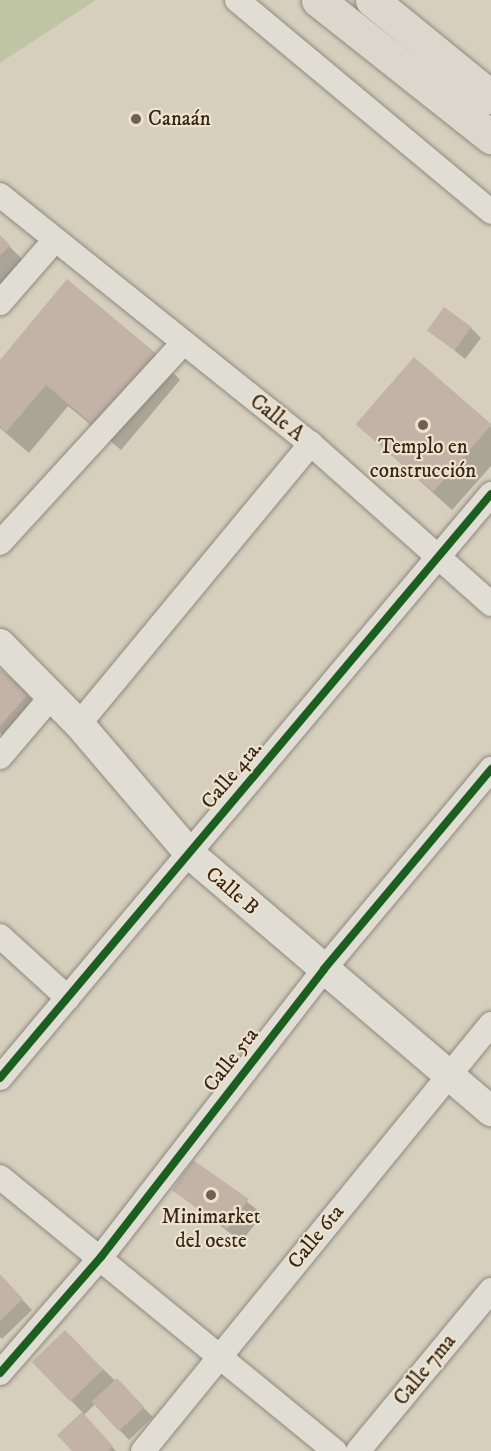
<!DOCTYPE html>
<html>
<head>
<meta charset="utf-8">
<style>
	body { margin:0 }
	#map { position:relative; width:491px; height:1451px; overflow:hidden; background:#d6cfbe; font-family:"IM FELL DW Pica",serif }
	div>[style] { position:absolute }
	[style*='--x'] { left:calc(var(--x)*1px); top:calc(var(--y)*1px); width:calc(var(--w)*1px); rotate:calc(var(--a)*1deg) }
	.green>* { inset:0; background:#c0c6a5 }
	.shadow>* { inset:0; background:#0003; transform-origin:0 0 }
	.building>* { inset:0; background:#c3b2a6; transform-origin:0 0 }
	.roads { filter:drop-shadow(0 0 2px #90897e) drop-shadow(0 0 2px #90897e) }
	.minor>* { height:24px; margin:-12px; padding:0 12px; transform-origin:12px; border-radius:12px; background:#e0ddd4 }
	.tertiary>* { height:30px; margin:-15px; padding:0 15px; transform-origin:15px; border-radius:15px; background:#e0ddd4 }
	.primary>* { height:33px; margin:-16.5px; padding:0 16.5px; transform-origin:16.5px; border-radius:16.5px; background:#dbd7cc }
	.cycleway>* { height:8px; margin:-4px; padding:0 4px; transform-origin:4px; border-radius:4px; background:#1b5e20 }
	.dots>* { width:16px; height:16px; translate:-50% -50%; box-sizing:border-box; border:3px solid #ece3ce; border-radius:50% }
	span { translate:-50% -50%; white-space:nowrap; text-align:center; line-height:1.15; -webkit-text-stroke:4.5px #ece3ce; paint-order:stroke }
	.poi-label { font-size:21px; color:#3a2414 }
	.left { translate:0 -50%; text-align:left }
	.street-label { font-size:21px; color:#3a2414 }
</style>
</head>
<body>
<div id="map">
	<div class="green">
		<div style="clip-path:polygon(0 0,96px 0,0 63px)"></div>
	</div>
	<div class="shadow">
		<div style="clip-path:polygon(0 237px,31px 268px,0 301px)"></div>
		<div style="clip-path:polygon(471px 328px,481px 338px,465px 359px,429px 330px)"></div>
		<div style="clip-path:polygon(158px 357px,180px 380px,121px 450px,68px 406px,29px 453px,0 428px,0 362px)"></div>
		<div style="clip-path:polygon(414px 359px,491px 427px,491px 466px,452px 510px,357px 424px)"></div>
		<div style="clip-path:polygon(0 671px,37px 704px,7px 739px,0 733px)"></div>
		<div style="left:194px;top:1162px;width:86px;height:35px;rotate:37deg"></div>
		<div style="clip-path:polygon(0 1276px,32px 1310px,2px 1339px,0 1337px)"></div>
		<div style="clip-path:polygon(79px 1346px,153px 1417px,129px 1440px,95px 1404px,83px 1416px,116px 1451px,74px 1451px,60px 1435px,83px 1413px,34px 1362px)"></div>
	</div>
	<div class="building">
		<div style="clip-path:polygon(0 235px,10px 245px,0 256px)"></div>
		<div style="clip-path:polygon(67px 279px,159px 356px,98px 429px,46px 385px,6px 432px,0 426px,0 360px)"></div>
		<div style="left:444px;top:307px;width:34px;height:29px;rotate:36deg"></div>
		<div style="left:414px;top:357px;width:103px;height:89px;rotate:41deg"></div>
		<div style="clip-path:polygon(0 669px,29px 693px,0 726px)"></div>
		<div style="left:193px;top:1160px;width:68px;height:37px;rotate:35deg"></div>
		<div style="clip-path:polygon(0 1274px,23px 1299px,0 1321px)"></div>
		<div style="left:65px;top:1330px;width:55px;height:46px;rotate:46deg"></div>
		<div style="left:117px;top:1378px;width:40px;height:35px;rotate:47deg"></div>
		<div style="clip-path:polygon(82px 1412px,113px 1446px,108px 1451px,72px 1451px,57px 1435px)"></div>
	</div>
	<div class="roads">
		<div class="minor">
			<div style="--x:237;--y:0;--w:331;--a:39.8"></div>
			<div style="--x:0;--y:195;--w:398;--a:38.7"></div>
			<div style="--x:311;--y:444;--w:241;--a:41.6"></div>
			<div style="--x:0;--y:303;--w:84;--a:-48.9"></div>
			<div style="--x:0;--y:543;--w:271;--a:-47.5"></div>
			<div style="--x:79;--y:724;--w:364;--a:-50.4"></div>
			<div style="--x:0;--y:757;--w:79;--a:-49.6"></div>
			<div style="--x:0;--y:936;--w:92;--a:42.4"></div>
			<div style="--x:0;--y:1078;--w:763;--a:-49.94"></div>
			<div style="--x:0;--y:1177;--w:433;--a:39.3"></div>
			<div style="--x:0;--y:1373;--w:154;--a:-49"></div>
			<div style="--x:101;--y:1257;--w:364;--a:-52.2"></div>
			<div style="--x:324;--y:969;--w:261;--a:-50.1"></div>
			<div style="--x:143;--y:1451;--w:551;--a:-50.82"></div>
			<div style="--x:358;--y:1451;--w:209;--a:-50.4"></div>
		</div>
		<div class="tertiary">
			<div style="--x:0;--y:644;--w:112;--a:45.4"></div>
			<div style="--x:79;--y:724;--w:171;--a:49.5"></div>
			<div style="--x:190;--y:854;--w:396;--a:40.5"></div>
		</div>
		<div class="primary">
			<div style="--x:318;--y:0;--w:221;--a:38.4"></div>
			<div style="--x:372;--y:0;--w:154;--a:39.2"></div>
		</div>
	</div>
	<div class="cycleway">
		<div style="--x:0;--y:1078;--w:763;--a:-49.94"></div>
		<div style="--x:0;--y:1373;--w:154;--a:-49"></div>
		<div style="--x:101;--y:1257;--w:364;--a:-52.2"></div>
		<div style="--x:324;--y:969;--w:261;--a:-50.1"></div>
	</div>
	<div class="dots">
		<div style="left:136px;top:119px;background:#716050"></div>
		<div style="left:423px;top:425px;background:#716050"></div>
		<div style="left:211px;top:1195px;background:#716050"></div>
	</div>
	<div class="poi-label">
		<span class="left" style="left:148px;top:119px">Canaán</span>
		<span style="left:423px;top:459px">Templo en<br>construcción</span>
		<span style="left:211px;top:1229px">Minimarket<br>del oeste</span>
	</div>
	<div class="street-label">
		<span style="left:277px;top:418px;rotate:38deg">Calle A</span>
		<span style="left:232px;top:775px;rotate:-50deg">Calle 4ta.</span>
		<span style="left:232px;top:891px;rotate:40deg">Calle B</span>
		<span style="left:231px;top:1060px;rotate:-52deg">Calle 5ta</span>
		<span style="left:316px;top:1237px;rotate:-51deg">Calle 6ta</span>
		<span style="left:425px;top:1370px;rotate:-51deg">Calle 7ma</span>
	</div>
</div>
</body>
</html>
